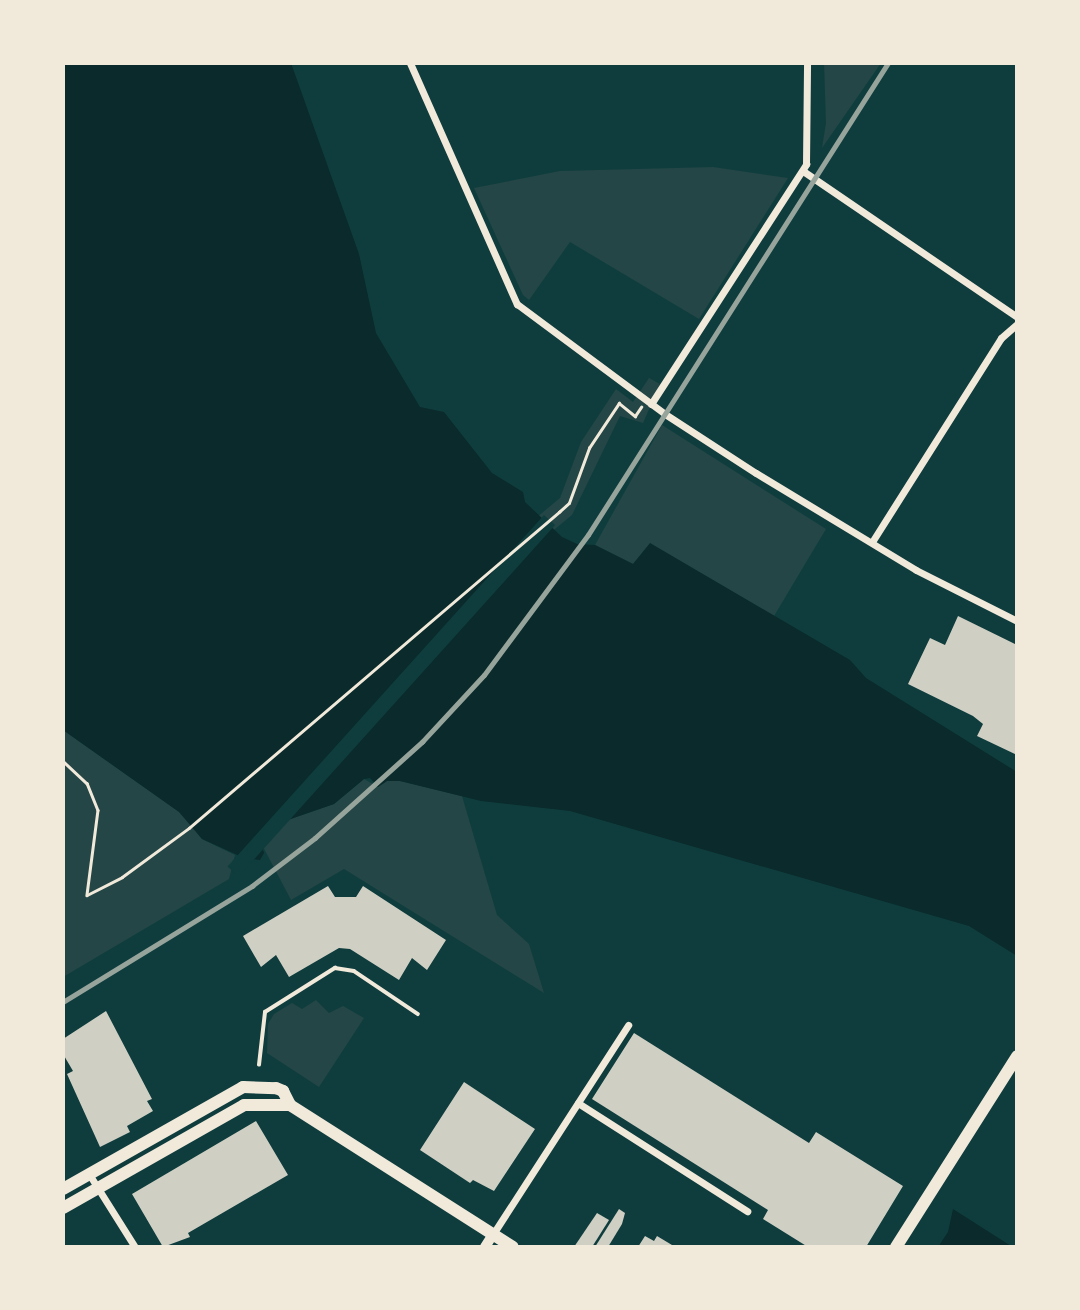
<!DOCTYPE html>
<html>
<head>
<meta charset="utf-8">
<style>
	body { margin:0 }
	#map { position:relative; width:1080px; height:1310px; overflow:hidden; background:#0f3d3e; font-family:Commissioner,sans-serif }
	div>[style] { position:absolute }
	[style*='--x'] { left:calc(var(--x)*1px); top:calc(var(--y)*1px); width:calc(var(--w)*1px); rotate:calc(var(--a)*1deg) }
	.green>* { inset:0; background:#244646 }
	.water>* { inset:0; background:#0a2a2b }
	.pier>* { inset:0; background:#0f3d3e; transform-origin:0 0 }
	.building>* { inset:0; background:#cfcfc3 }
	.path>* { height:2.5px; margin:-1.25px; padding:0 1.25px; transform-origin:1.25px; border-radius:1.25px; background:#f1e9da }
	.service>* { height:3.5px; margin:-1.75px; padding:0 1.75px; transform-origin:1.75px; border-radius:1.75px; background:#f1e9da }
	.minor>* { height:7px; margin:-3.5px; padding:0 3.5px; transform-origin:3.5px; border-radius:3.5px; background:#f1e9da }
	.tertiary>* { height:10px; margin:-5px; padding:0 5px; transform-origin:5px; border-radius:5px; background:#f1e9da }
	.primary>* { height:12px; margin:-6px; padding:0 6px; transform-origin:6px; border-radius:6px; background:#f1e9da }
	.rail>* { height:4.5px; margin:-2.25px; padding:0 2.25px; transform-origin:2.25px; border-radius:2.25px; background:#97a49c }
	span { translate:-50% -50%; white-space:nowrap; text-align:center; line-height:1.15; -webkit-text-stroke:5px #f1e9da; paint-order:stroke }
	.frame { position:absolute; inset:0; border:65px solid #f1e9da; pointer-events:none }
</style>
</head>
<body>
<div id="map">
	<div class="green">
		<div style="clip-path:polygon(824px 63px,881px 63px,822px 148px,826px 123px)"></div>
		<div style="clip-path:polygon(713px 167px,788px 178px,699px 319px,570px 242px,529px 300px,523px 295px,474px 188px,560px 171px)"></div>
		<div style="clip-path:polygon(649px 378px,660px 384px,643px 423px,620px 416px,572px 515px,193px 827px,202px 839px,235px 855px,229px 879px,63px 977px,63px 730px,181px 813px,560px 498px,581px 442px,616px 389px,633px 402px)"></div>
		<div style="clip-path:polygon(662px 425px,826px 529px,774px 616px,650px 544px,633px 564px,595px 545px)"></div>
		<div style="clip-path:polygon(364px 779px,378px 787px,387px 781px,400px 781px,462px 796px,497px 915px,529px 944px,544px 993px,344px 869px,291px 900px,260px 841px,279px 823px,334px 804px)"></div>
		<div style="clip-path:polygon(316px 1000px,329px 1013px,343px 1006px,364px 1018px,319px 1087px,267px 1053px,268px 1024px,274px 1014px,292px 1003px,302px 1009px)"></div>
	</div>
	<div class="water">
		<div style="clip-path:polygon(63px 63px,291px 63px,359px 254px,376px 333px,420px 407px,444px 412px,492px 473px,523px 492px,525px 502px,562px 537px,577px 544px,595px 545px,633px 564px,650px 543px,850px 660px,866px 678px,1017px 772px,1017px 956px,969px 926px,570px 811px,481px 801px,400px 781px,387px 781px,378px 787px,370px 778px,364px 779px,334px 804px,279px 823px,260px 841px,264px 853px,260px 860px,244px 858px,202px 839px,179px 812px,63px 730px)"></div>
		<div style="clip-path:polygon(953px 1209px,1011px 1246px,1017px 1247px,938px 1247px,948px 1232px)"></div>
	</div>
	<div class="pier">
		<div style="left:544px;top:515px;width:15px;height:473px;rotate:42deg"></div>
	</div>
	<div class="building">
		<div style="clip-path:polygon(958px 616px,1017px 645px,1017px 755px,977px 736px,983px 724px,973px 716px,908px 684px,930px 638px,945px 645px)"></div>
		<div style="clip-path:polygon(328px 886px,335px 897px,356px 897px,363px 886px,446px 940px,427px 970px,412px 958px,399px 980px,350px 949px,339px 948px,289px 977px,276px 955px,261px 967px,243px 936px)"></div>
		<div style="clip-path:polygon(106px 1011px,152px 1099px,147px 1101px,153px 1111px,127px 1126px,130px 1132px,100px 1147px,67px 1074px,73px 1071px,63px 1054px,63px 1039px)"></div>
		<div style="clip-path:polygon(634px 1033px,809px 1143px,816px 1132px,903px 1186px,866px 1247px,808px 1247px,763px 1219px,768px 1210px,592px 1099px)"></div>
		<div style="clip-path:polygon(464px 1082px,535px 1129px,494px 1191px,473px 1180px,470px 1183px,420px 1150px)"></div>
		<div style="clip-path:polygon(256px 1121px,288px 1175px,188px 1233px,190px 1237px,163px 1247px,132px 1194px)"></div>
		<div style="clip-path:polygon(619px 1209px,625px 1213px,622px 1224px,608px 1247px,595px 1247px)"></div>
		<div style="clip-path:polygon(597px 1213px,609px 1220px,592px 1247px,574px 1247px)"></div>
		<div style="clip-path:polygon(645px 1236px,654px 1241px,657px 1236px,672px 1245px,638px 1247px)"></div>
	</div>
	<div class="path">
		<div style="--x:63;--y:761;--w:33;--a:43"></div>
		<div style="--x:87;--y:783;--w:29;--a:68"></div>
		<div style="--x:98;--y:810;--w:86;--a:97.4"></div>
		<div style="--x:87;--y:895;--w:39;--a:-27"></div>
		<div style="--x:122;--y:877;--w:83;--a:-36.2"></div>
		<div style="--x:189;--y:828;--w:487;--a:-40.5"></div>
		<div style="--x:559;--y:512;--w:13;--a:-42"></div>
		<div style="--x:569;--y:503;--w:59;--a:-70"></div>
		<div style="--x:589;--y:448;--w:54;--a:-56.3"></div>
		<div style="--x:619;--y:403;--w:21;--a:39"></div>
		<div style="--x:635;--y:416;--w:11;--a:-56"></div>
	</div>
	<div class="service">
		<div style="--x:259;--y:1065;--w:53;--a:-83.5"></div>
		<div style="--x:265;--y:1012;--w:83;--a:-32.2"></div>
		<div style="--x:335;--y:968;--w:19;--a:9"></div>
		<div style="--x:354;--y:971;--w:77;--a:33.9"></div>
	</div>
	<div class="minor">
		<div style="--x:410;--y:63;--w:264;--a:66.1"></div>
		<div style="--x:517;--y:304;--w:184;--a:36.6"></div>
		<div style="--x:665;--y:414;--w:108;--a:33"></div>
		<div style="--x:756;--y:473;--w:187;--a:31.2"></div>
		<div style="--x:916;--y:570;--w:113;--a:26.8"></div>
		<div style="--x:803;--y:171;--w:259;--a:34.3"></div>
		<div style="--x:651;--y:404;--w:286;--a:-57.1"></div>
		<div style="--x:806;--y:164;--w:101;--a:-89.4"></div>
		<div style="--x:872;--y:542;--w:241;--a:-57.7"></div>
		<div style="--x:1001;--y:338;--w:21;--a:-41"></div>
		<div style="--x:578;--y:1103;--w:201;--a:32.6"></div>
		<div style="--x:89;--y:1174;--w:86;--a:57.8"></div>
		<div style="--x:493;--y:1234;--w:249;--a:-57.1"></div>
	</div>
	<div class="tertiary">
		<div style="--x:485;--y:1247;--w:15;--a:-58"></div>
	</div>
	<div class="primary">
		<div style="--x:290;--y:1105;--w:264;--a:32.5"></div>
		<div style="--x:63;--y:1189;--w:207;--a:-29.5"></div>
		<div style="--x:243;--y:1087;--w:33;--a:2"></div>
		<div style="--x:276;--y:1088;--w:8;--a:23"></div>
		<div style="--x:283;--y:1091;--w:16;--a:63"></div>
		<div style="--x:63;--y:1208;--w:208;--a:-29.6"></div>
		<div style="--x:244;--y:1105;--w:46;--a:0"></div>
		<div style="--x:896;--y:1247;--w:226;--a:-57.6"></div>
	</div>
	<div class="rail">
		<div style="--x:63;--y:1002;--w:222;--a:-31.5"></div>
		<div style="--x:252;--y:886;--w:79;--a:-37.3"></div>
		<div style="--x:315;--y:838;--w:144;--a:-41.9"></div>
		<div style="--x:422;--y:742;--w:91;--a:-47.2"></div>
		<div style="--x:484;--y:675;--w:174;--a:-53.4"></div>
		<div style="--x:588;--y:535;--w:559;--a:-57.56"></div>
	</div>
	<div class="frame"></div>
</div>
</body>
</html>
